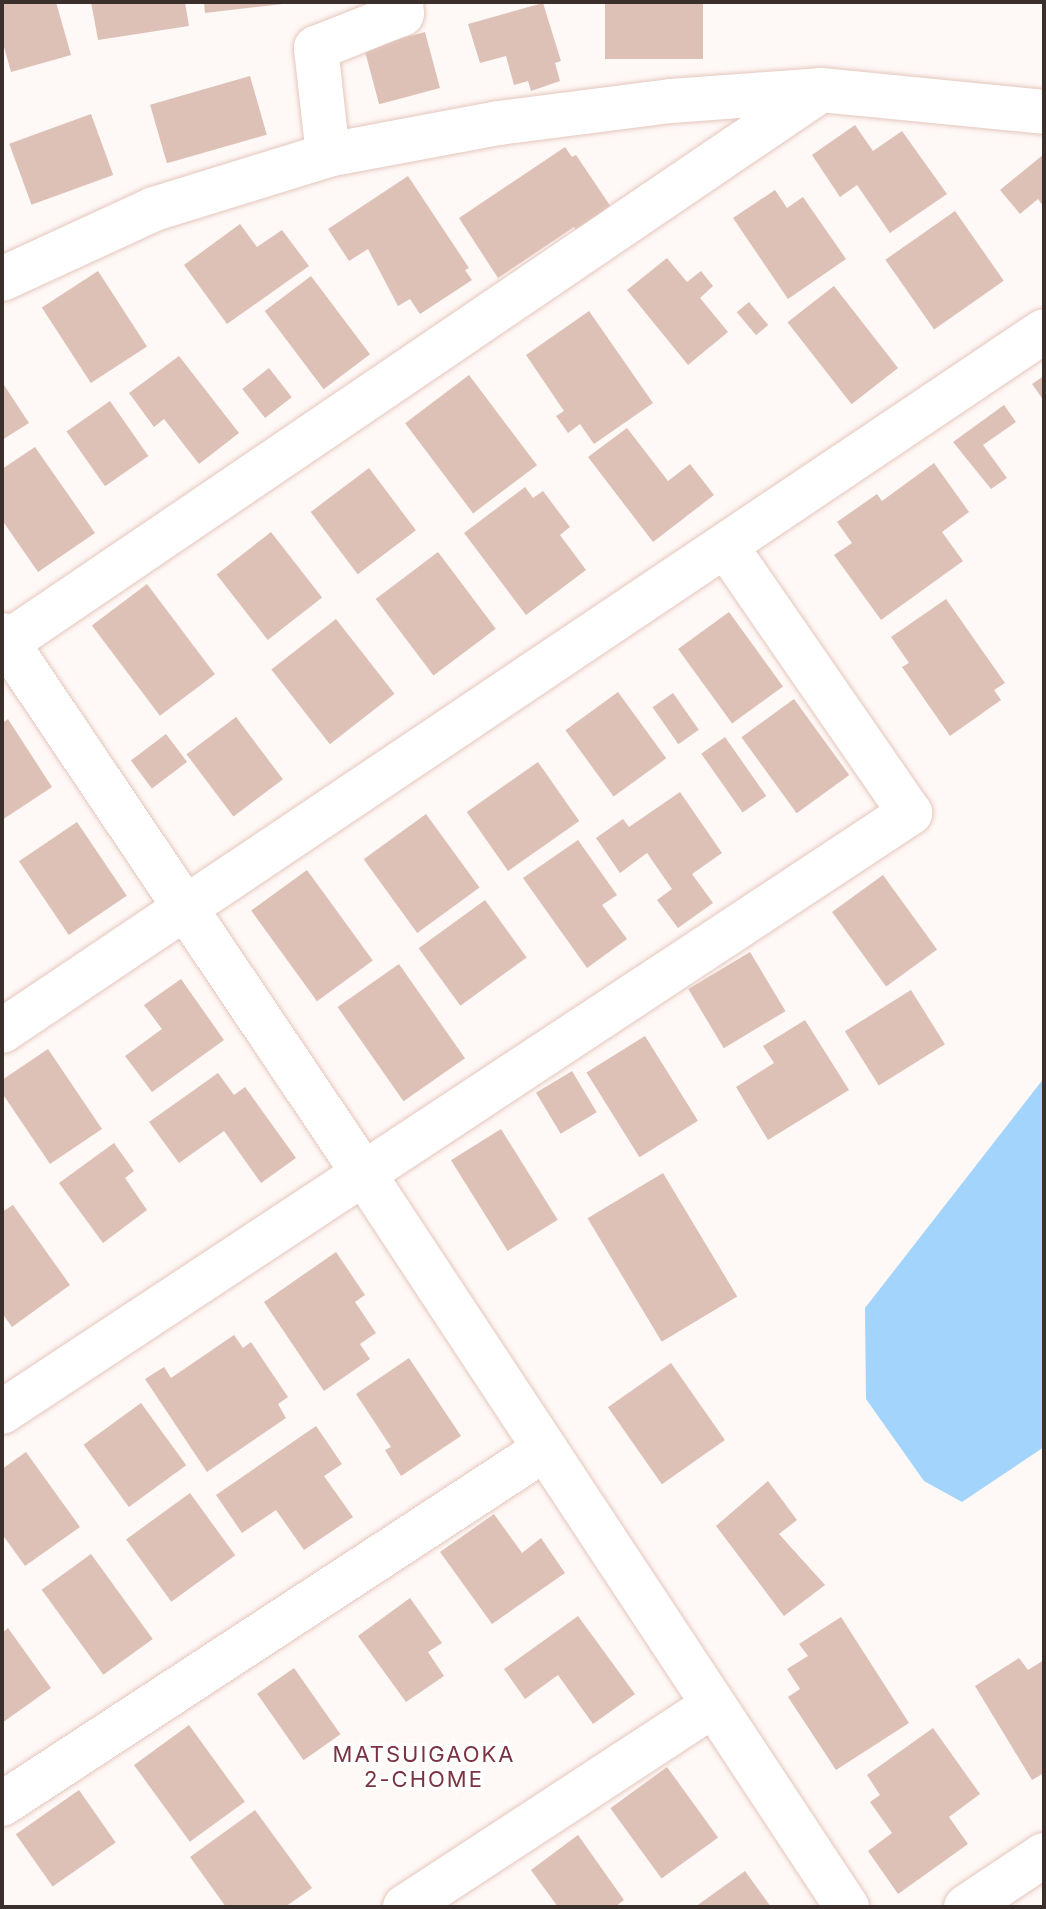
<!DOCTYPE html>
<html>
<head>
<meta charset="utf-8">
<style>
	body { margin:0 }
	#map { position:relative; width:1046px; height:1909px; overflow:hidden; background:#fef8f6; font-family:Inter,sans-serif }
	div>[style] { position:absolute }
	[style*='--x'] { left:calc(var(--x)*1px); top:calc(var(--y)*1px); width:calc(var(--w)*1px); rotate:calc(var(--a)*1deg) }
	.water>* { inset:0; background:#a3d4fb }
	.building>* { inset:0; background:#dec1b6; transform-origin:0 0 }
	.roads { filter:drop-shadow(0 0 2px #e4c6bc) drop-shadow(0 0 2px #e4c6bc) }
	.minor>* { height:44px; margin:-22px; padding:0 22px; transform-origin:22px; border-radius:22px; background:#fff }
	.tertiary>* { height:44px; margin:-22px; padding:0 22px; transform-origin:22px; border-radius:22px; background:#fff }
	span { translate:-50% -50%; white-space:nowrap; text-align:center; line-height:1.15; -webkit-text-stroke:6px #fff; paint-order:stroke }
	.neighbourhood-label { font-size:22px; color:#7a3342; letter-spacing:2px }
	.frame { position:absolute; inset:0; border:4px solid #3a2f2b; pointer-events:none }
</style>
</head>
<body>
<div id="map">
	<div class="water">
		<div style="clip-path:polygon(1044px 1078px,1044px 1447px,962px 1502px,924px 1481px,866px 1399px,865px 1308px)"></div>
	</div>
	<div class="building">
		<div style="clip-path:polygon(2px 2px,56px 2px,71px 55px,11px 72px,2px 40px)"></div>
		<div style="clip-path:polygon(91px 2px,185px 2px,189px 26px,98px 40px)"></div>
		<div style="clip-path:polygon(204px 2px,282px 2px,283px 4px,205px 13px)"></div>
		<div style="left:605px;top:2px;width:98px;height:57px"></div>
		<div style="clip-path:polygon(543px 3px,561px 61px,555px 63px,560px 81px,531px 91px,528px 81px,514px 85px,506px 56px,480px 63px,468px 24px)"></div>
		<div style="left:425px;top:32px;width:58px;height:63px;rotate:75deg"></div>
		<div style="left:250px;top:76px;width:61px;height:104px;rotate:74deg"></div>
		<div style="left:91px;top:114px;width:65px;height:87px;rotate:70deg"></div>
		<div style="clip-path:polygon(855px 125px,873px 151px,902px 131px,947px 194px,890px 233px,857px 185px,840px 197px,812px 155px)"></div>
		<div style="clip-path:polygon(565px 147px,572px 157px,576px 155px,613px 210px,578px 233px,574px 227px,498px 278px,459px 218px)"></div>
		<div style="clip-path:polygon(1044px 154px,1044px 207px,1038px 199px,1020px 214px,1000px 190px)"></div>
		<div style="clip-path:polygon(408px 176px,469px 268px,465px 270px,472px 280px,420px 314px,410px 299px,398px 306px,368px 249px,349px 261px,328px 229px)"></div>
		<div style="clip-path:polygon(775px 190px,787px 208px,803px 197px,846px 259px,788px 299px,733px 218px)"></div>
		<div style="left:955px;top:211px;width:85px;height:85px;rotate:55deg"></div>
		<div style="clip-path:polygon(240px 224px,257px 247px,282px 230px,309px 266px,227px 324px,184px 265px)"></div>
		<div style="clip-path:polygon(667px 258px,687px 282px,701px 271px,713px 286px,700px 298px,728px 332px,688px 365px,627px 290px)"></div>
		<div style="left:98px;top:271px;width:90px;height:67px;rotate:57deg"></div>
		<div style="left:311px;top:276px;width:98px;height:58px;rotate:53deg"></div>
		<div style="left:834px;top:286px;width:104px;height:59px;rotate:52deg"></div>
		<div style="left:749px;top:302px;width:30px;height:16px;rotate:50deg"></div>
		<div style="clip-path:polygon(589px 311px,653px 403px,594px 444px,580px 424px,568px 433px,556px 416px,564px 411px,526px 355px)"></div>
		<div style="clip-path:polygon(179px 356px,239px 433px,199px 464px,164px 419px,154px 427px,129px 393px)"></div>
		<div style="left:269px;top:368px;width:37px;height:34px;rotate:52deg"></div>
		<div style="left:469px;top:375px;width:113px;height:80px;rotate:53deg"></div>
		<div style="clip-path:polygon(1044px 376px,1044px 401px,1032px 384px)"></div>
		<div style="clip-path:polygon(2px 382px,29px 423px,2px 440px)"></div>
		<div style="left:110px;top:401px;width:67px;height:53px;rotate:55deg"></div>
		<div style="clip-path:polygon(1004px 405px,1016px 422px,983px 445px,1007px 478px,991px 489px,953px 442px)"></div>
		<div style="clip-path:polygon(627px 428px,668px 481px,690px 464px,714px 495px,653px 542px,588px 457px)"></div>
		<div style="clip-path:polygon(35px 447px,95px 533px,38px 572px,2px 520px,2px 469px)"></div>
		<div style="clip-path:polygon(934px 463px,969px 512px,942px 532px,963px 561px,881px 620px,834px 555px,852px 543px,837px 522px,877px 494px,882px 501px)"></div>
		<div style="left:369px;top:468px;width:78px;height:73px;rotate:53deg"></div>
		<div style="clip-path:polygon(525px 487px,533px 498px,543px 491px,570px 527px,560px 535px,586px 570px,526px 615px,464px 533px)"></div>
		<div style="left:271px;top:532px;width:83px;height:69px;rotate:52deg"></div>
		<div style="left:438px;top:552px;width:96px;height:78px;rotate:53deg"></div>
		<div style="left:147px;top:584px;width:113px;height:69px;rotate:53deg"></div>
		<div style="clip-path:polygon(946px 599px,1005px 683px,994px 690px,1001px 700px,950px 736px,902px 667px,909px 663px,891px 637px)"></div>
		<div style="left:729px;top:612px;width:92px;height:63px;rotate:54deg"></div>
		<div style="left:336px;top:619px;width:95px;height:82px;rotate:52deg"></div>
		<div style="left:618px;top:692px;width:82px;height:65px;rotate:54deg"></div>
		<div style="left:673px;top:693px;width:45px;height:25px;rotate:55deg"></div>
		<div style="left:794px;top:699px;width:94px;height:65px;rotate:54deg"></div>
		<div style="left:236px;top:717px;width:78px;height:62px;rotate:53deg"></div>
		<div style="clip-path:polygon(8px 719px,52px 787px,2px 820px,2px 723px)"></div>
		<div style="left:166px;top:734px;width:35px;height:44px;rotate:53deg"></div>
		<div style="left:725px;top:737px;width:72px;height:29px;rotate:55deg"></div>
		<div style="left:538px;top:762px;width:72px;height:87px;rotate:55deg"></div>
		<div style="clip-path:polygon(680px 792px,722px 853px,692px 874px,713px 903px,678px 928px,657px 900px,672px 889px,647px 853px,620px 873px,596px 838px,623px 819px,629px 827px)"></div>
		<div style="left:426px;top:814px;width:91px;height:77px;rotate:54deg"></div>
		<div style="left:77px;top:822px;width:89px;height:70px;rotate:56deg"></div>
		<div style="clip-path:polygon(578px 840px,617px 895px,602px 905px,627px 939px,587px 968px,523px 878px)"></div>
		<div style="left:307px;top:870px;width:112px;height:69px;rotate:54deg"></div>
		<div style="left:883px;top:875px;width:92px;height:63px;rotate:54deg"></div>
		<div style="left:485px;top:900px;width:71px;height:82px;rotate:54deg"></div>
		<div style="left:750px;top:952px;width:69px;height:72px;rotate:59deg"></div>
		<div style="left:399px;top:964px;width:115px;height:75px;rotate:55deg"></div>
		<div style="clip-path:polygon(181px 979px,224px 1040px,152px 1092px,125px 1056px,162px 1029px,144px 1005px)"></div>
		<div style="left:911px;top:990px;width:64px;height:78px;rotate:58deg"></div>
		<div style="clip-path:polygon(805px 1020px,849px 1090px,768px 1140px,736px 1087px,774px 1063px,763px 1046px)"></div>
		<div style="left:645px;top:1036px;width:100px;height:69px;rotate:58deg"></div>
		<div style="clip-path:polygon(48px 1049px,102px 1129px,50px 1164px,2px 1093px,2px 1080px)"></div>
		<div style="left:572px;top:1071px;width:48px;height:42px;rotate:59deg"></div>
		<div style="clip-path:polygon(218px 1073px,234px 1095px,245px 1087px,296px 1158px,261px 1183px,224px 1131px,179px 1163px,149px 1122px)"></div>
		<div style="left:501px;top:1129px;width:107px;height:59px;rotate:58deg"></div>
		<div style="clip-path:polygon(114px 1143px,134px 1171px,125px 1178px,147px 1210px,103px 1243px,59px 1183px)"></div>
		<div style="left:663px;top:1173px;width:144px;height:88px;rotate:59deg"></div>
		<div style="clip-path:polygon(13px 1205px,70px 1285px,12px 1327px,2px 1313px,2px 1212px)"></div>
		<div style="clip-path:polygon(336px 1252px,365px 1295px,355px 1302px,376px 1333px,360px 1344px,370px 1359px,324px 1391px,264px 1302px)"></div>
		<div style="clip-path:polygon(234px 1335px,243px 1348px,251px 1342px,288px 1397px,278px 1404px,286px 1418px,207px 1472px,145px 1379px,164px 1367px,171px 1378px)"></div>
		<div style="clip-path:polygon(409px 1358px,461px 1436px,401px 1476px,385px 1450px,391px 1447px,356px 1394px)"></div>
		<div style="left:671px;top:1363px;width:94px;height:77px;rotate:55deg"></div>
		<div style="left:141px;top:1403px;width:77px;height:71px;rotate:54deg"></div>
		<div style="clip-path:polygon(316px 1426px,342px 1464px,324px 1476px,353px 1517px,304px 1550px,276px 1510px,242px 1533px,216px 1495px)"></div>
		<div style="clip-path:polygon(26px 1452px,80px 1527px,25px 1566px,2px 1534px,2px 1469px)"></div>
		<div style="clip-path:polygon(768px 1481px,797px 1520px,779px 1534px,825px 1585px,784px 1616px,716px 1526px)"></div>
		<div style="left:190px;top:1493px;width:77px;height:79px;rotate:54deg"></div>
		<div style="clip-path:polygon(494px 1514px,522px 1553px,541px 1538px,565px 1573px,492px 1624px,440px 1552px)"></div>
		<div style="left:91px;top:1554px;width:105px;height:61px;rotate:54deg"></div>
		<div style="clip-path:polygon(410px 1598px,442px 1643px,428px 1652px,444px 1676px,406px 1702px,358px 1636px)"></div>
		<div style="clip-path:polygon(578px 1616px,635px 1694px,593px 1724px,558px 1675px,525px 1699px,504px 1669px)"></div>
		<div style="clip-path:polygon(841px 1617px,909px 1723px,836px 1770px,788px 1697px,800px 1689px,787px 1669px,808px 1656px,799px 1644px)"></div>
		<div style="clip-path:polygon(8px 1628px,51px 1688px,2px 1723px,2px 1633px)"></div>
		<div style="clip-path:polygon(1019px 1658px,1028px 1670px,1044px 1660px,1044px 1773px,1032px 1780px,975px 1686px)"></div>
		<div style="left:294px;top:1668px;width:81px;height:45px;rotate:55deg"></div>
		<div style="left:189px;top:1725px;width:95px;height:68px;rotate:54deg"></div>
		<div style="clip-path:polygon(933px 1728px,980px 1794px,949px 1817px,968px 1844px,898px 1894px,868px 1851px,892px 1833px,870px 1802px,880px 1795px,867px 1775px)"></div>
		<div style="left:667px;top:1767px;width:87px;height:70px;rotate:54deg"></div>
		<div style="left:79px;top:1790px;width:64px;height:77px;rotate:55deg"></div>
		<div style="clip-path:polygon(255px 1810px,312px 1888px,285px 1907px,226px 1907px,190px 1857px)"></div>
		<div style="clip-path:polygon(578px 1835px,624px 1900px,615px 1907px,558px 1907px,531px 1870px)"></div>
		<div style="clip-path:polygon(745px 1871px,771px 1907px,695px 1907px)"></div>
	</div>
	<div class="roads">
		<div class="minor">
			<div style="--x:328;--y:155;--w:108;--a:-96.4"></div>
			<div style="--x:316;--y:48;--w:92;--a:-21.6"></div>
			<div style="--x:402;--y:14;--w:12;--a:-95"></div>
			<div style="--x:2;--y:279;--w:167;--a:-24.7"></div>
			<div style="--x:154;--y:209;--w:182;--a:-17.2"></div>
			<div style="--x:328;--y:155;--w:174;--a:-10.6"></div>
			<div style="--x:499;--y:123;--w:173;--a:-7.3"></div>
			<div style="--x:671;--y:101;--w:150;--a:-4.2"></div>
			<div style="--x:821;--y:90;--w:224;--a:5.6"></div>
			<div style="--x:2;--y:635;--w:649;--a:56.11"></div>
			<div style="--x:2;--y:646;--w:990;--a:-34.17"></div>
			<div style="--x:2;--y:1031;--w:1255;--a:-33.89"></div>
			<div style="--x:2;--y:1412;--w:1088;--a:-33.41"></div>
			<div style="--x:910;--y:813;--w:324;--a:-124.6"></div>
			<div style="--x:2;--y:1804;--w:649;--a:-33.18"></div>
			<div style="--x:405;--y:1907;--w:369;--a:-33.2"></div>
			<div style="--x:966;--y:1907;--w:94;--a:-33.7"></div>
		</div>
		<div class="tertiary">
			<div style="--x:364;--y:1174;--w:878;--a:56.62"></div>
		</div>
	</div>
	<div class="neighbourhood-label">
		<span style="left:424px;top:1767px">MATSUIGAOKA<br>2-CHOME</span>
	</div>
	<div class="frame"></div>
</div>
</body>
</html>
